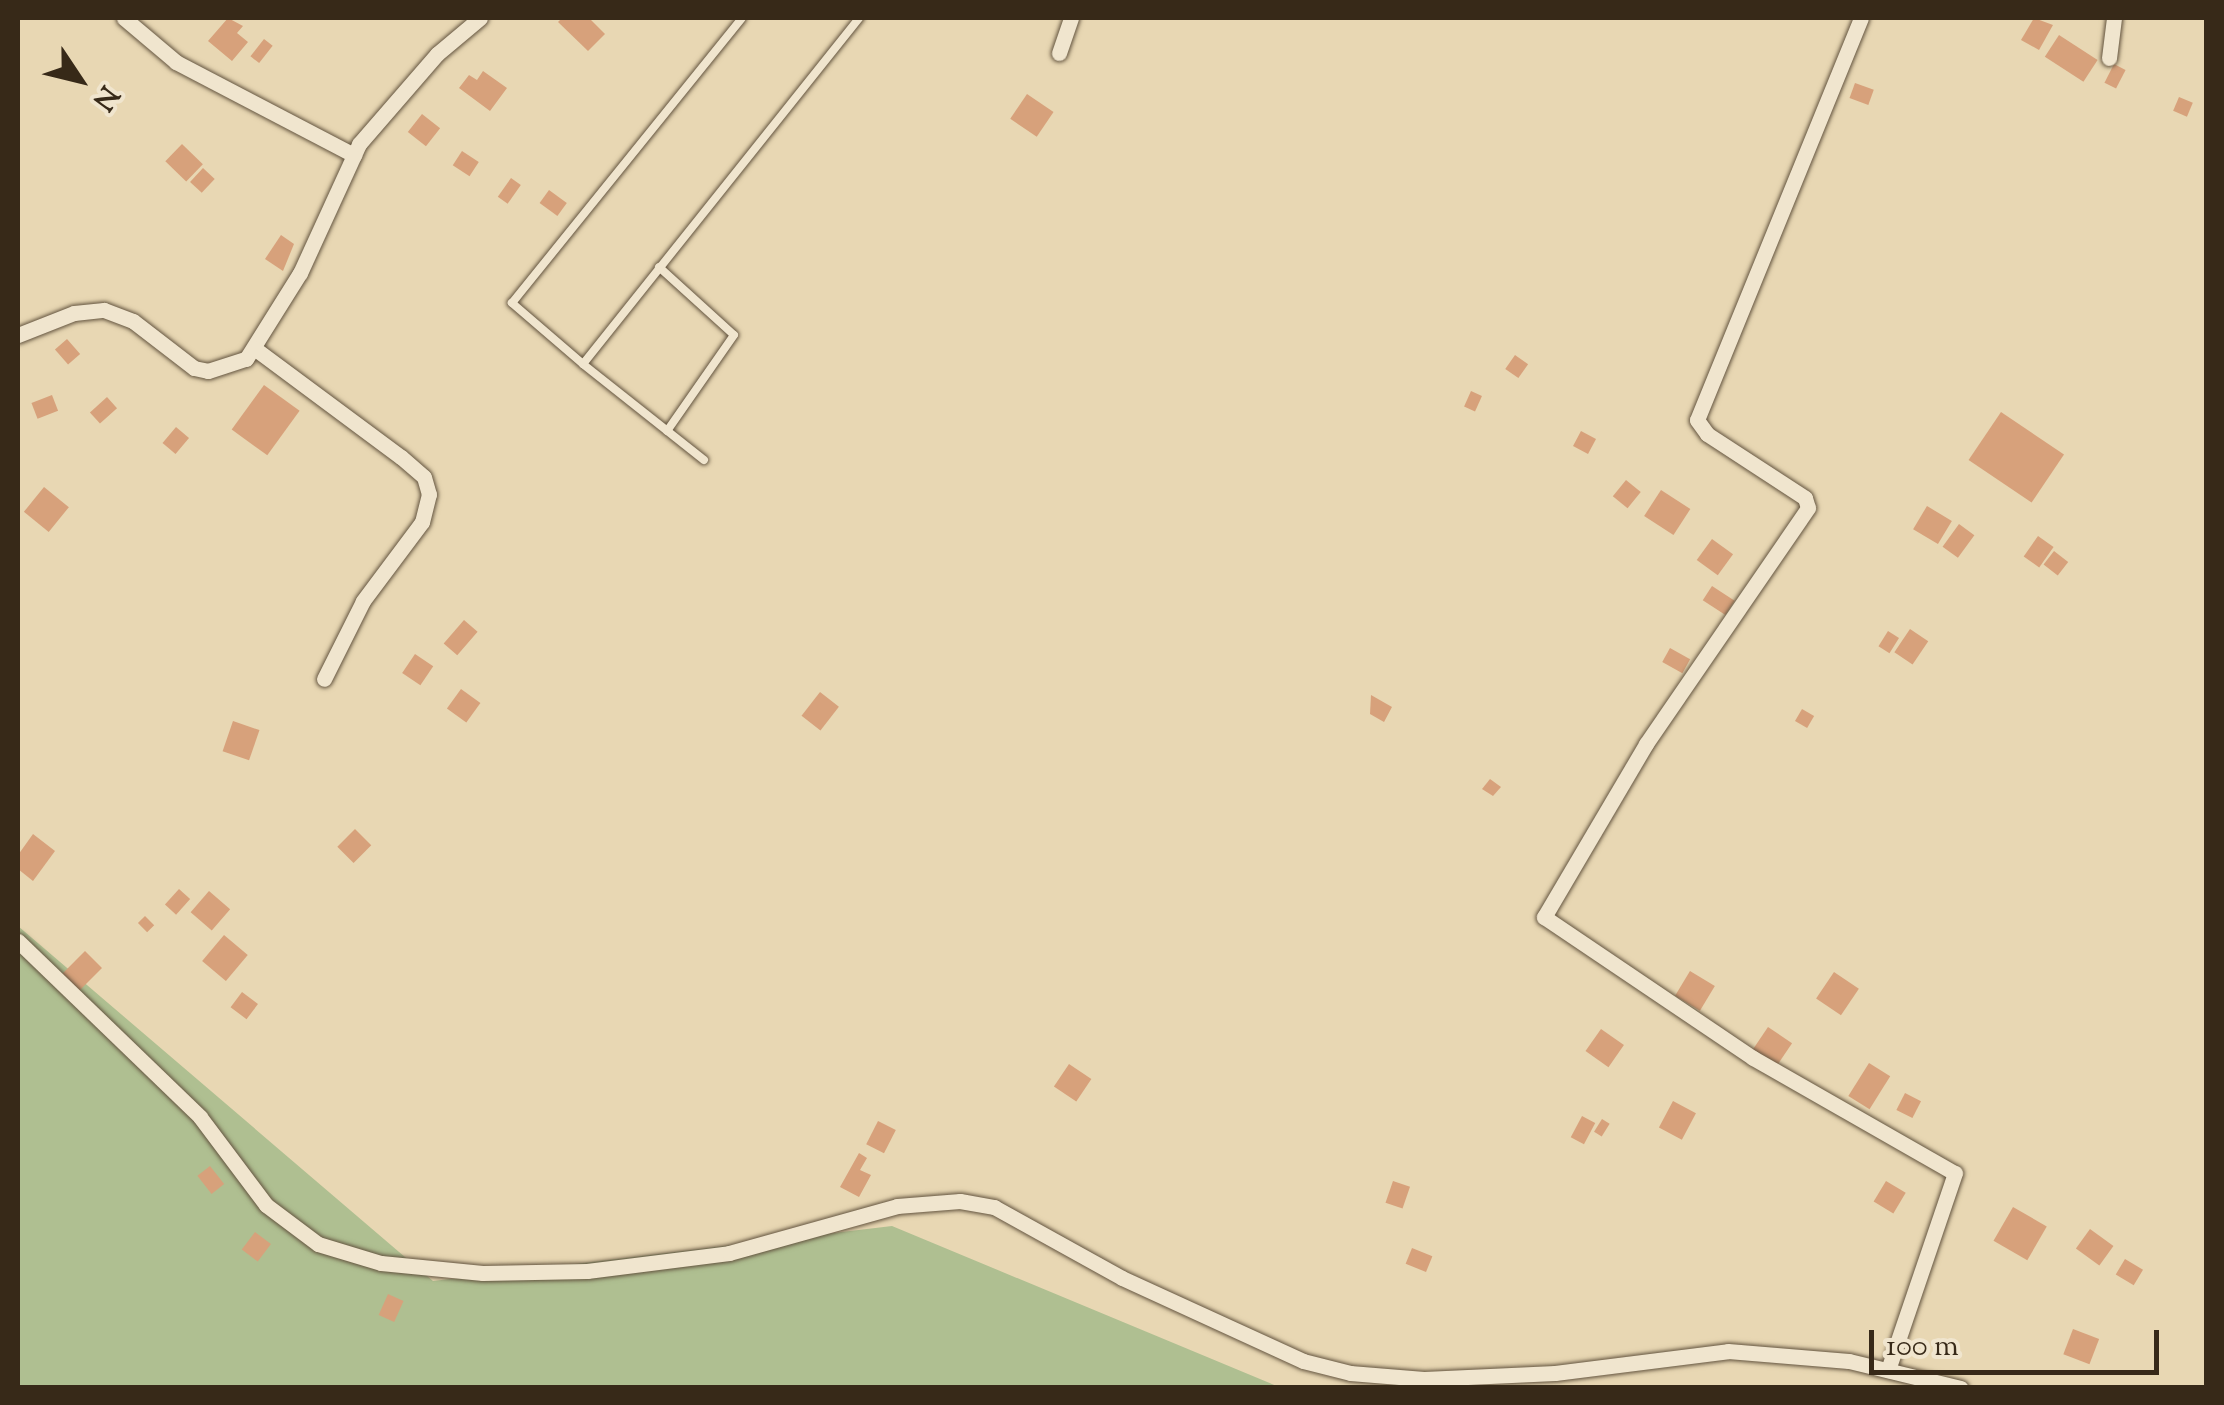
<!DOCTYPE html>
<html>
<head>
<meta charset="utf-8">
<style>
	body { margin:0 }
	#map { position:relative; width:2224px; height:1405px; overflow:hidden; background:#e8d7b3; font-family:"Sorts Mill Goudy",serif }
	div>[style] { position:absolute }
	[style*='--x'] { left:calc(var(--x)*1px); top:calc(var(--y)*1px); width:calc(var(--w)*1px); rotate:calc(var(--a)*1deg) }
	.green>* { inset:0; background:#afbf91 }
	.building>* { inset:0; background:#d7a17b; transform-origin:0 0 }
	.roads { filter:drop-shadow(0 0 2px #63543f) drop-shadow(0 0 2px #63543f) }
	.service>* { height:8px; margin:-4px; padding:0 4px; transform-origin:4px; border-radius:4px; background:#f0e5ce }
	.minor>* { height:15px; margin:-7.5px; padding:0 7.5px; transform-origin:7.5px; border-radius:7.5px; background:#f0e5ce }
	span { translate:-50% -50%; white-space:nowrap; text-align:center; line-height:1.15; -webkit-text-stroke:10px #f0e5ce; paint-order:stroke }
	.frame { position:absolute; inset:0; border:20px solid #372918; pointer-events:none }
	.north { position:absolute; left:30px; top:30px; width:100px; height:100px; -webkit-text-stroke:8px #f0e5ce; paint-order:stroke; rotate:125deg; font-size:28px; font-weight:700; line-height:40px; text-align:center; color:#372918 }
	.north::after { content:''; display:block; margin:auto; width:35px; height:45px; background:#372918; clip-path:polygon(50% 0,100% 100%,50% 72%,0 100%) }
	.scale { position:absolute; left:1869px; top:1330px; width:290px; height:45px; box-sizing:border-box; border:5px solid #372918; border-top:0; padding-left:12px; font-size:30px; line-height:35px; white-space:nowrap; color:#372918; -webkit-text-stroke:8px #f0e5ce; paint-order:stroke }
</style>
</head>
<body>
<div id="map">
	<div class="green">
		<div style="clip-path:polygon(18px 926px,433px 1281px,892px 1226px,1279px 1387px,18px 1387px)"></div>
	</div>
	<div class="building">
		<div style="clip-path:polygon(228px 18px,243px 26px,237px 33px,248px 42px,232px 61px,208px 41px)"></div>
		<div style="clip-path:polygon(562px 18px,589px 18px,605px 34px,588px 51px,558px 22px)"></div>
		<div style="clip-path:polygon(2034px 18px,2053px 25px,2039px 50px,2021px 40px)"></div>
		<div style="left:2059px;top:35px;width:46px;height:26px;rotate:33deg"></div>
		<div style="left:264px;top:39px;width:11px;height:22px;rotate:38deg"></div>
		<div style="left:2114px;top:64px;width:13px;height:21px;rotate:27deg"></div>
		<div style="clip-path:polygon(483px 71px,507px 88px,490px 111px,459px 88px,469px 75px,477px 80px)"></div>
		<div style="left:1855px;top:83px;width:20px;height:16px;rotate:20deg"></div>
		<div style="left:1027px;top:94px;width:32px;height:30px;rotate:34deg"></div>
		<div style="left:2179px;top:97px;width:15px;height:15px;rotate:23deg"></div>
		<div style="left:422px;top:114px;width:23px;height:23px;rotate:38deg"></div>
		<div style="left:182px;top:144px;width:29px;height:24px;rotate:44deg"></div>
		<div style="left:462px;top:151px;width:20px;height:17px;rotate:33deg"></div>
		<div style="left:203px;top:168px;width:16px;height:19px;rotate:43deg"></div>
		<div style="left:511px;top:178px;width:12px;height:23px;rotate:35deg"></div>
		<div style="left:549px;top:190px;width:22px;height:16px;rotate:36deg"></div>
		<div style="clip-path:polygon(281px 235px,294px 244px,283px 271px,265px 259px)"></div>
		<div style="left:67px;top:339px;width:20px;height:16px;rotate:49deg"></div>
		<div style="left:1515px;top:355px;width:16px;height:17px;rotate:35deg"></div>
		<div style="left:264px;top:385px;width:44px;height:55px;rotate:36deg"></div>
		<div style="left:1471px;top:391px;width:12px;height:17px;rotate:24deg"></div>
		<div style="left:52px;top:395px;width:17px;height:22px;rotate:69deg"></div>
		<div style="left:107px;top:397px;width:15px;height:23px;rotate:48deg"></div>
		<div style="left:2001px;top:412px;width:76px;height:58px;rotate:34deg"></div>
		<div style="left:176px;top:427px;width:17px;height:21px;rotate:40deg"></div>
		<div style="left:1581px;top:431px;width:17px;height:17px;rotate:28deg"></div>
		<div style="left:1626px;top:480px;width:19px;height:21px;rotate:39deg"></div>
		<div style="left:44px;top:487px;width:32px;height:32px;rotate:39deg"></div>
		<div style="left:1661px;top:490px;width:35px;height:31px;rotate:33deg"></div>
		<div style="left:1927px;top:506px;width:29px;height:27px;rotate:31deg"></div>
		<div style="left:1959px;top:524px;width:19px;height:28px;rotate:36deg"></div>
		<div style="left:2038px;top:536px;width:19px;height:25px;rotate:35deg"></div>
		<div style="left:1712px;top:539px;width:26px;height:26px;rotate:36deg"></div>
		<div style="left:2054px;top:551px;width:18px;height:17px;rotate:38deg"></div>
		<div style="left:1712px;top:586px;width:27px;height:17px;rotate:33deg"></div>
		<div style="left:464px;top:620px;width:18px;height:31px;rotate:41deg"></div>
		<div style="left:1910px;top:629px;width:22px;height:28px;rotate:34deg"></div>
		<div style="left:1888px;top:631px;width:13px;height:18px;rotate:32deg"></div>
		<div style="left:1670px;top:648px;width:23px;height:16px;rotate:29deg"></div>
		<div style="left:415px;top:654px;width:22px;height:23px;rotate:34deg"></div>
		<div style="left:461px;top:689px;width:24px;height:24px;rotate:36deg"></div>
		<div style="left:820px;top:692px;width:24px;height:30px;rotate:38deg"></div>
		<div style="clip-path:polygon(1371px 695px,1392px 707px,1384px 722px,1370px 714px)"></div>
		<div style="left:1802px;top:709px;width:14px;height:14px;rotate:30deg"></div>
		<div style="left:233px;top:721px;width:28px;height:32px;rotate:19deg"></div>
		<div style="clip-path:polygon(1490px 779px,1501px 787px,1493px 796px,1482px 789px)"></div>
		<div style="left:355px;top:829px;width:23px;height:25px;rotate:45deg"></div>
		<div style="clip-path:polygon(33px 834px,55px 851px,33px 881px,18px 869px,18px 855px)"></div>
		<div style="left:179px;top:889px;width:15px;height:21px;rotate:42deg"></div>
		<div style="left:209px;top:891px;width:28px;height:28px;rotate:41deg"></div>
		<div style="left:145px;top:916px;width:13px;height:10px;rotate:45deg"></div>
		<div style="left:224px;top:935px;width:31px;height:34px;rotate:40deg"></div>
		<div style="left:85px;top:951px;width:24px;height:37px;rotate:45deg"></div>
		<div style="left:1690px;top:971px;width:29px;height:29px;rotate:31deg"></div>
		<div style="left:1834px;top:972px;width:30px;height:32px;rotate:34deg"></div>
		<div style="left:242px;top:992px;width:20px;height:19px;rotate:37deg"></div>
		<div style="left:1768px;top:1027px;width:29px;height:32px;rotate:34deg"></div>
		<div style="left:1601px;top:1029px;width:28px;height:27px;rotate:35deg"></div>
		<div style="left:1869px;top:1063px;width:25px;height:39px;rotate:32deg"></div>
		<div style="left:1069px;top:1064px;width:27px;height:27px;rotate:34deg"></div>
		<div style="left:1905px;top:1093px;width:18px;height:19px;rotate:27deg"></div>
		<div style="left:1673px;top:1101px;width:26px;height:30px;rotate:28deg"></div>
		<div style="left:1582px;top:1116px;width:15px;height:24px;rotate:28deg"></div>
		<div style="left:1602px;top:1119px;width:9px;height:15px;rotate:32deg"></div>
		<div style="left:878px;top:1121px;width:20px;height:26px;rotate:27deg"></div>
		<div style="clip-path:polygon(859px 1153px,867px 1158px,860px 1170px,871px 1175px,859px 1197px,840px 1187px)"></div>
		<div style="left:210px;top:1166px;width:23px;height:16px;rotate:52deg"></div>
		<div style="left:1393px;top:1181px;width:18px;height:23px;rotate:19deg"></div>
		<div style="left:1886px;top:1181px;width:23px;height:24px;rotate:31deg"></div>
		<div style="left:2013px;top:1207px;width:39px;height:39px;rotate:30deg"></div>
		<div style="left:2090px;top:1229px;width:29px;height:24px;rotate:36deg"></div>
		<div style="left:255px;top:1232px;width:20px;height:22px;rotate:37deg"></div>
		<div style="left:1412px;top:1248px;width:22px;height:17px;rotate:22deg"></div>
		<div style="left:2125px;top:1259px;width:21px;height:18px;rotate:31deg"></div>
		<div style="left:388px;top:1294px;width:17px;height:23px;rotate:24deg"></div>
		<div style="left:2073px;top:1329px;width:28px;height:27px;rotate:21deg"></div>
	</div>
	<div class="roads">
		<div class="service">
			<div style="--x:659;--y:267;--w:101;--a:42.2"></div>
			<div style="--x:734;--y:335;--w:117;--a:124.9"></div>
			<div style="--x:583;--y:364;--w:94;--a:-139.3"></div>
			<div style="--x:512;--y:303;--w:366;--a:-51.1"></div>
			<div style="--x:704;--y:460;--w:154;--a:-141.6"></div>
			<div style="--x:583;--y:364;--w:443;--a:-51.4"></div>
		</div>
		<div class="minor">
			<div style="--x:124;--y:18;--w:68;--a:40.2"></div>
			<div style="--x:176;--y:62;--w:201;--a:27.6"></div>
			<div style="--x:1861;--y:18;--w:434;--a:112.2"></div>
			<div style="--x:1697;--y:420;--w:17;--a:54"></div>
			<div style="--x:1707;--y:434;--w:117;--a:33.1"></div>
			<div style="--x:1805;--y:498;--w:10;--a:73"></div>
			<div style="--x:1808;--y:508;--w:286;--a:124.5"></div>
			<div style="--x:1646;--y:744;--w:201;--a:120.5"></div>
			<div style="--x:1544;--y:917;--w:252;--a:34"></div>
			<div style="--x:1753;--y:1058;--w:232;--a:29.7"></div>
			<div style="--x:1955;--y:1173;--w:208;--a:108.8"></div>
			<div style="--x:1059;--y:53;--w:37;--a:-71"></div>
			<div style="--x:2109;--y:58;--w:40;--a:-82.9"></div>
			<div style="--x:18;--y:335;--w:60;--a:-21.4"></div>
			<div style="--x:74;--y:313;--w:30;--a:-6"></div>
			<div style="--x:104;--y:310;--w:31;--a:21"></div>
			<div style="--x:133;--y:321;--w:77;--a:37.6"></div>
			<div style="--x:194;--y:368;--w:14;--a:12"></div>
			<div style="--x:208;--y:371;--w:40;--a:-18"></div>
			<div style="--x:246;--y:359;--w:102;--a:-57.9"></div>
			<div style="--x:300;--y:273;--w:142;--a:-65.4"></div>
			<div style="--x:359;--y:144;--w:119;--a:-49.1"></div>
			<div style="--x:437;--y:54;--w:56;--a:-39.9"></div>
			<div style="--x:254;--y:348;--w:183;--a:36.6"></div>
			<div style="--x:401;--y:457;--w:30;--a:41"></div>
			<div style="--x:424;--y:477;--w:18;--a:74"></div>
			<div style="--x:429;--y:494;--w:29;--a:104"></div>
			<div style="--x:422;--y:522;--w:99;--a:126.8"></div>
			<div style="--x:363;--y:601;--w:87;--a:116.6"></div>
			<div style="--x:18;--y:941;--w:253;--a:44"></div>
			<div style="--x:200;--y:1117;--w:110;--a:53.1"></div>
			<div style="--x:266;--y:1205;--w:65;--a:36.9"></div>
			<div style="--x:318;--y:1244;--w:66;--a:16.8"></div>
			<div style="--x:381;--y:1263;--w:102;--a:5.6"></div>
			<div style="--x:483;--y:1273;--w:104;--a:-1.1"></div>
			<div style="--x:587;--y:1271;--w:143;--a:-7.2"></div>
			<div style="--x:729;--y:1253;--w:174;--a:-15.6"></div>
			<div style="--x:897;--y:1206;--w:63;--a:-4.5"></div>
			<div style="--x:960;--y:1201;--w:35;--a:10"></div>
			<div style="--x:994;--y:1207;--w:146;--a:29"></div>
			<div style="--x:1122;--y:1278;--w:199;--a:24.6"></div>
			<div style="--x:1303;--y:1361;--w:49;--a:14.3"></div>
			<div style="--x:1350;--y:1373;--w:74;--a:4.6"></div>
			<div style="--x:1424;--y:1379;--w:131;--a:-2.6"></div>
			<div style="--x:1555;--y:1373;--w:174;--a:-7.2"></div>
			<div style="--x:1728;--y:1351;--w:121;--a:4.7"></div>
			<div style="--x:1849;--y:1361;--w:115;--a:13.6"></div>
		</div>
	</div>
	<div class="frame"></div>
	<div class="north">N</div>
	<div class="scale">100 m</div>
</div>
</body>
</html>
